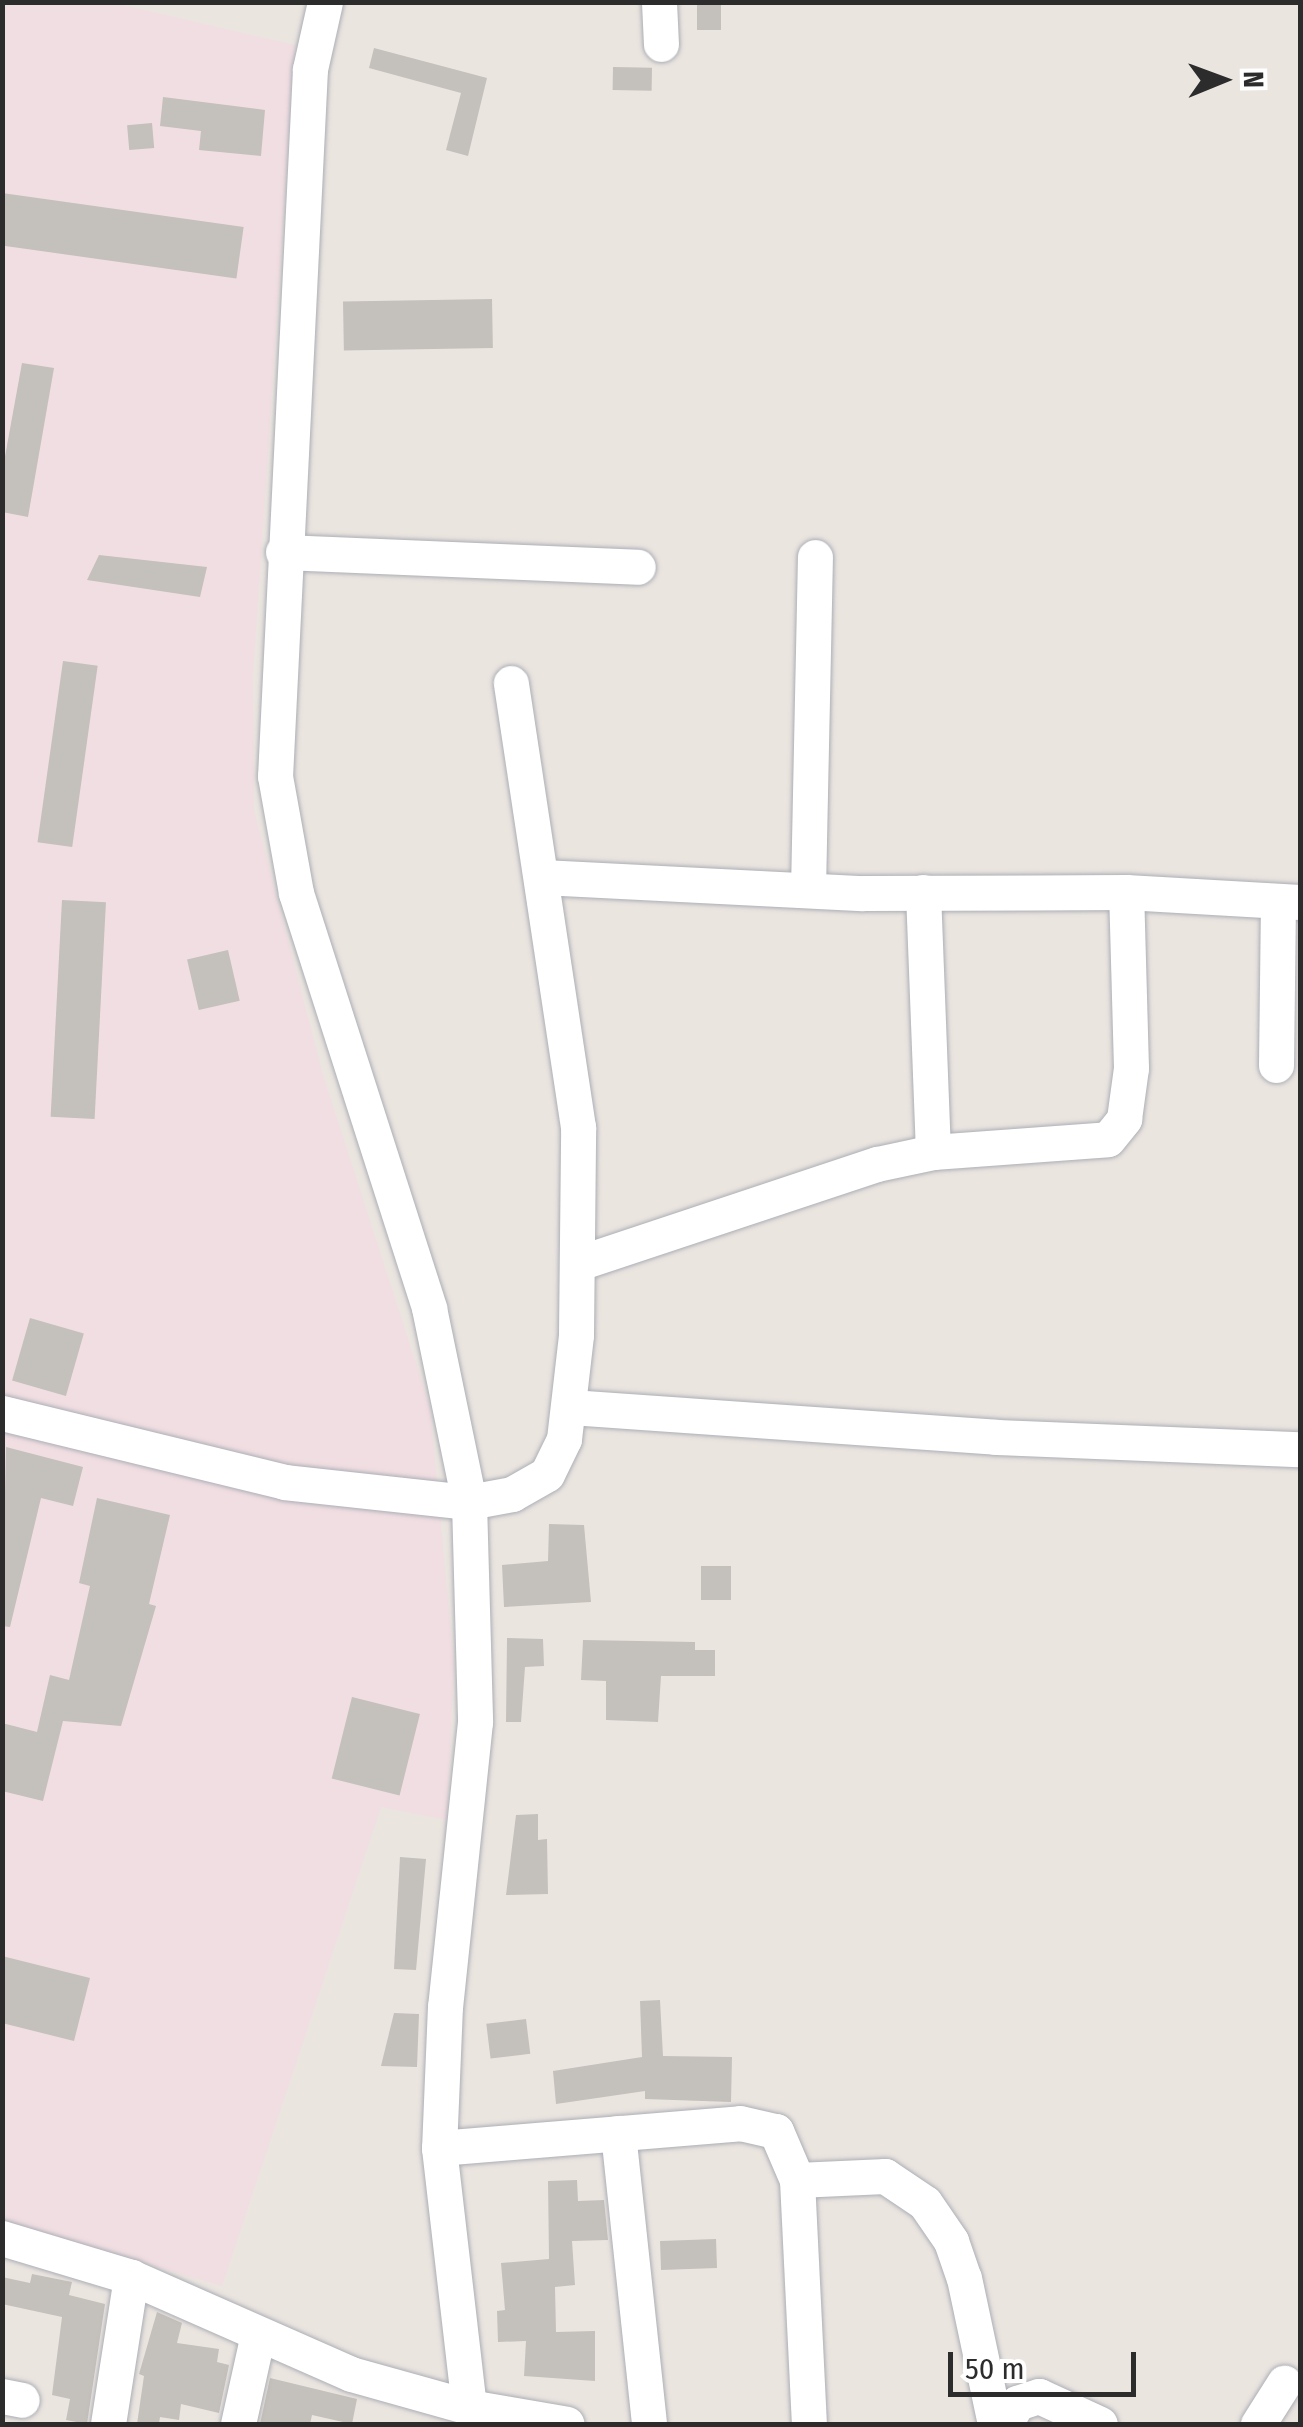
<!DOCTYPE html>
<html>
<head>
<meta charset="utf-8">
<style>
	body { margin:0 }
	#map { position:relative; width:1303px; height:2427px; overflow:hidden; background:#ebe5e0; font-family:"Fira Sans Condensed",sans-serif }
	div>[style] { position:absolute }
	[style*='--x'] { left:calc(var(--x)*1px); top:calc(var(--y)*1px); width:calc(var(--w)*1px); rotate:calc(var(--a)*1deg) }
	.medical>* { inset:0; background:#f1dee2 }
	.building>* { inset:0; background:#c4c0bb; transform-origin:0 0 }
	.roads { filter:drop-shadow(0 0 2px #acafb6) drop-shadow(0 0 2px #acafb6) }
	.minor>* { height:35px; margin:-17.5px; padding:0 17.5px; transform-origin:17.5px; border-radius:17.5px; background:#fff }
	span { translate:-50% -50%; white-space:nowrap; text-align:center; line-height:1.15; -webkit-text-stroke:8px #fff; paint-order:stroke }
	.frame { position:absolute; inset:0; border:5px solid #2c2c2c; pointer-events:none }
	.north { position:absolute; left:1173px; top:30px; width:100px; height:100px; -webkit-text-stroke:8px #fff; paint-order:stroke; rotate:89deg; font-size:28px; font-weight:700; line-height:40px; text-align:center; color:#2c2c2c }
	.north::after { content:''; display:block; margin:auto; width:35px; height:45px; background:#2c2c2c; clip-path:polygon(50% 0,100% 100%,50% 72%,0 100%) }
	.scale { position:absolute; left:948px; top:2352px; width:188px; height:45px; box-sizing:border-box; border:5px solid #2c2c2c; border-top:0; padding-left:12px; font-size:30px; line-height:35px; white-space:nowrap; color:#2c2c2c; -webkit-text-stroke:8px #fff; paint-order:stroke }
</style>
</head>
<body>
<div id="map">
	<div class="medical">
		<div style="clip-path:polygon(2px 3px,115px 3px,295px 45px,253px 676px,254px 810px,323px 1075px,430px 1407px,454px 1666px,447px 1820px,381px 1807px,222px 2286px,3px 2222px)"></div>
	</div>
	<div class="building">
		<div style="left:697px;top:2px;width:24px;height:28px"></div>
		<div style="clip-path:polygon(374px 48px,487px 78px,468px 156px,446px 150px,461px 93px,369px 68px)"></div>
		<div style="left:613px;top:67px;width:39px;height:23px;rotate:1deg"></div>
		<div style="clip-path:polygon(163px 97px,265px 110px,261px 156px,199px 150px,201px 131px,160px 126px)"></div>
		<div style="left:152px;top:123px;width:25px;height:25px;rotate:85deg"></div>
		<div style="left:2px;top:193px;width:244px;height:52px;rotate:8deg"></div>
		<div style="left:492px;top:299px;width:49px;height:149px;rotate:89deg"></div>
		<div style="clip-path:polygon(22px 363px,54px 368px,28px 517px,2px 512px,2px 473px)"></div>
		<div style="clip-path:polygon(99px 555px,207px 567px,200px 597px,87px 580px)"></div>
		<div style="left:63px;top:661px;width:35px;height:183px;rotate:8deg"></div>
		<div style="left:62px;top:900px;width:44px;height:217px;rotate:3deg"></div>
		<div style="left:228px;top:950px;width:52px;height:42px;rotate:77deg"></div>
		<div style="left:30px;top:1318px;width:56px;height:65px;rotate:16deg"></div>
		<div style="clip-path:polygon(6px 1447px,83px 1467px,73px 1506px,41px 1498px,10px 1627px,2px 1626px)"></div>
		<div style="clip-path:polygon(97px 1498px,170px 1515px,149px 1604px,156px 1606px,121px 1726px,63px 1721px,43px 1801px,2px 1791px,2px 1723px,37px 1732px,50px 1675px,69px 1680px,90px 1586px,79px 1583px)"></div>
		<div style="clip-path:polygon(549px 1524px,584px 1525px,591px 1602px,504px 1607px,502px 1565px,548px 1561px)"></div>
		<div style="left:701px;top:1566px;width:30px;height:34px"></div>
		<div style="clip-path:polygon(507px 1638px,543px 1639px,544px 1666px,525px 1667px,521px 1722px,506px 1722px)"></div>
		<div style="clip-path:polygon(583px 1640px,695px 1642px,695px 1650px,715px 1650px,715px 1676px,661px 1676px,658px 1722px,606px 1720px,606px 1681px,581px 1680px)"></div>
		<div style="left:352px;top:1697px;width:70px;height:84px;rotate:14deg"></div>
		<div style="clip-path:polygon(538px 1814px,538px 1840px,547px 1839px,548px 1894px,506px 1895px,516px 1815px)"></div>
		<div style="clip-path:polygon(400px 1857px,426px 1859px,416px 1970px,394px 1969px)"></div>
		<div style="clip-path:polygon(2px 1956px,90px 1978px,74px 2041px,2px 2023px)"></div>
		<div style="clip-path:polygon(660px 2000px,663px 2056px,732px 2057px,731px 2102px,645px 2099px,645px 2091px,556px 2104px,553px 2071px,642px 2057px,640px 2001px)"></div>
		<div style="clip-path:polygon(394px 2013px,419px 2014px,417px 2067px,381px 2066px)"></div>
		<div style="left:526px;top:2019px;width:35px;height:40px;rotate:83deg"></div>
		<div style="clip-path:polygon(577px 2180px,578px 2201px,604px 2200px,608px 2240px,572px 2241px,575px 2285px,555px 2287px,556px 2332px,595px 2331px,595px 2381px,524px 2376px,526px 2341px,498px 2342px,497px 2311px,505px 2310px,501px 2263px,549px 2259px,548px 2181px)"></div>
		<div style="left:716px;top:2239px;width:29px;height:56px;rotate:88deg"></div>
		<div style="clip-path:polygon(32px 2274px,72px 2282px,69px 2295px,105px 2304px,87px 2424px,66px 2420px,70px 2399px,52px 2395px,62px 2317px,2px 2304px,2px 2277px,30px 2283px)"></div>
		<div style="clip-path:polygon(157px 2312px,182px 2323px,177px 2343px,219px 2349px,217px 2362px,229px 2365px,219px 2413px,181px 2404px,179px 2420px,160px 2417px,159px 2424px,137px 2424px,144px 2376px,139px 2374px)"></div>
		<div style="clip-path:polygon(270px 2378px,357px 2399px,352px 2424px,312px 2415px,310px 2424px,260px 2424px)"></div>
	</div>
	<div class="roads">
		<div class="minor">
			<div style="--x:325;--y:2;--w:69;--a:102.6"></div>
			<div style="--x:310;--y:69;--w:708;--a:92.83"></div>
			<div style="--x:275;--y:776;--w:119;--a:79.8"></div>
			<div style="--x:296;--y:893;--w:436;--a:72.2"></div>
			<div style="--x:429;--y:1308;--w:198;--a:78.3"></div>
			<div style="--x:469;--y:1502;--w:220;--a:88.4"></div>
			<div style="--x:475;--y:1722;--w:286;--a:96"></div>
			<div style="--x:445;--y:2006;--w:142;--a:92.4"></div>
			<div style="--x:439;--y:2148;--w:261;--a:83.4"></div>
			<div style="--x:659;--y:2;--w:42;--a:87.3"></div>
			<div style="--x:283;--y:552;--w:355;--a:2.4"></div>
			<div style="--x:542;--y:877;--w:321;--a:2.9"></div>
			<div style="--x:863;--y:893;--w:263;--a:-0.2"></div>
			<div style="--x:1126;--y:892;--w:174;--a:3.3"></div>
			<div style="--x:808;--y:889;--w:332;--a:-88.8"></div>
			<div style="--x:923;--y:892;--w:260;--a:87.8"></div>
			<div style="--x:1276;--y:1065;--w:164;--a:-89.3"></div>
			<div style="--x:582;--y:1262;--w:311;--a:-18.4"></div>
			<div style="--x:877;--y:1164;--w:57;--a:-12.1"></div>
			<div style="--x:933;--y:1152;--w:175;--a:-4.2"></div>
			<div style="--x:1108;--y:1139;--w:26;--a:-51"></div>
			<div style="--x:1124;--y:1119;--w:51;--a:-82.2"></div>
			<div style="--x:1131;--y:1068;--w:176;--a:-91.6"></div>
			<div style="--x:570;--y:1407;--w:427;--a:4"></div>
			<div style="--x:996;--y:1437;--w:304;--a:2.3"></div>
			<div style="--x:2;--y:1413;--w:290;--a:13.7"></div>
			<div style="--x:284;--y:1482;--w:186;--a:6.2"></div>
			<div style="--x:469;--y:1502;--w:44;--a:-10.5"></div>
			<div style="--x:512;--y:1494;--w:40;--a:-29.7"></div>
			<div style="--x:547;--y:1474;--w:39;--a:-64"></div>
			<div style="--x:564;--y:1439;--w:105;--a:-83.4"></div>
			<div style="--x:576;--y:1335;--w:208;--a:-89.4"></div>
			<div style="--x:578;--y:1127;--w:449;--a:-98.6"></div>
			<div style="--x:618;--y:2133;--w:293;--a:83.9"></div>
			<div style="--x:439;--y:2148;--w:302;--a:-4.7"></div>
			<div style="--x:740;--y:2123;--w:37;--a:13"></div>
			<div style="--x:776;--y:2131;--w:53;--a:66.8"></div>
			<div style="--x:797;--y:2180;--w:244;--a:87.2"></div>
			<div style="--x:797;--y:2180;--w:88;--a:-2.6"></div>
			<div style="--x:885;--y:2176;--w:48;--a:34"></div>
			<div style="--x:925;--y:2203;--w:46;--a:55.6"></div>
			<div style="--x:951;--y:2241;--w:39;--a:71"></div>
			<div style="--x:964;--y:2278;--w:149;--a:78"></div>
			<div style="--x:2;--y:2238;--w:135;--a:16.8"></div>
			<div style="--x:131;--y:2277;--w:240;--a:23.8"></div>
			<div style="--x:351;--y:2374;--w:123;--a:15.6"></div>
			<div style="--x:469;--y:2407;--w:99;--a:9.8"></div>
			<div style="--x:2;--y:2396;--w:20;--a:11"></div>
			<div style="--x:108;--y:2424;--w:149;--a:-81.1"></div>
			<div style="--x:238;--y:2424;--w:92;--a:-77.5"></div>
			<div style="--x:1005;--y:2424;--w:24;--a:-60"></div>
			<div style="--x:1017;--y:2403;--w:23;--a:-18"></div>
			<div style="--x:1039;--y:2396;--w:67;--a:24.7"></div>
			<div style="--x:1258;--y:2424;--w:49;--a:-57.6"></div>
		</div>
	</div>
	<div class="frame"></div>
	<div class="north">N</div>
	<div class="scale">50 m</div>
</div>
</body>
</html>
